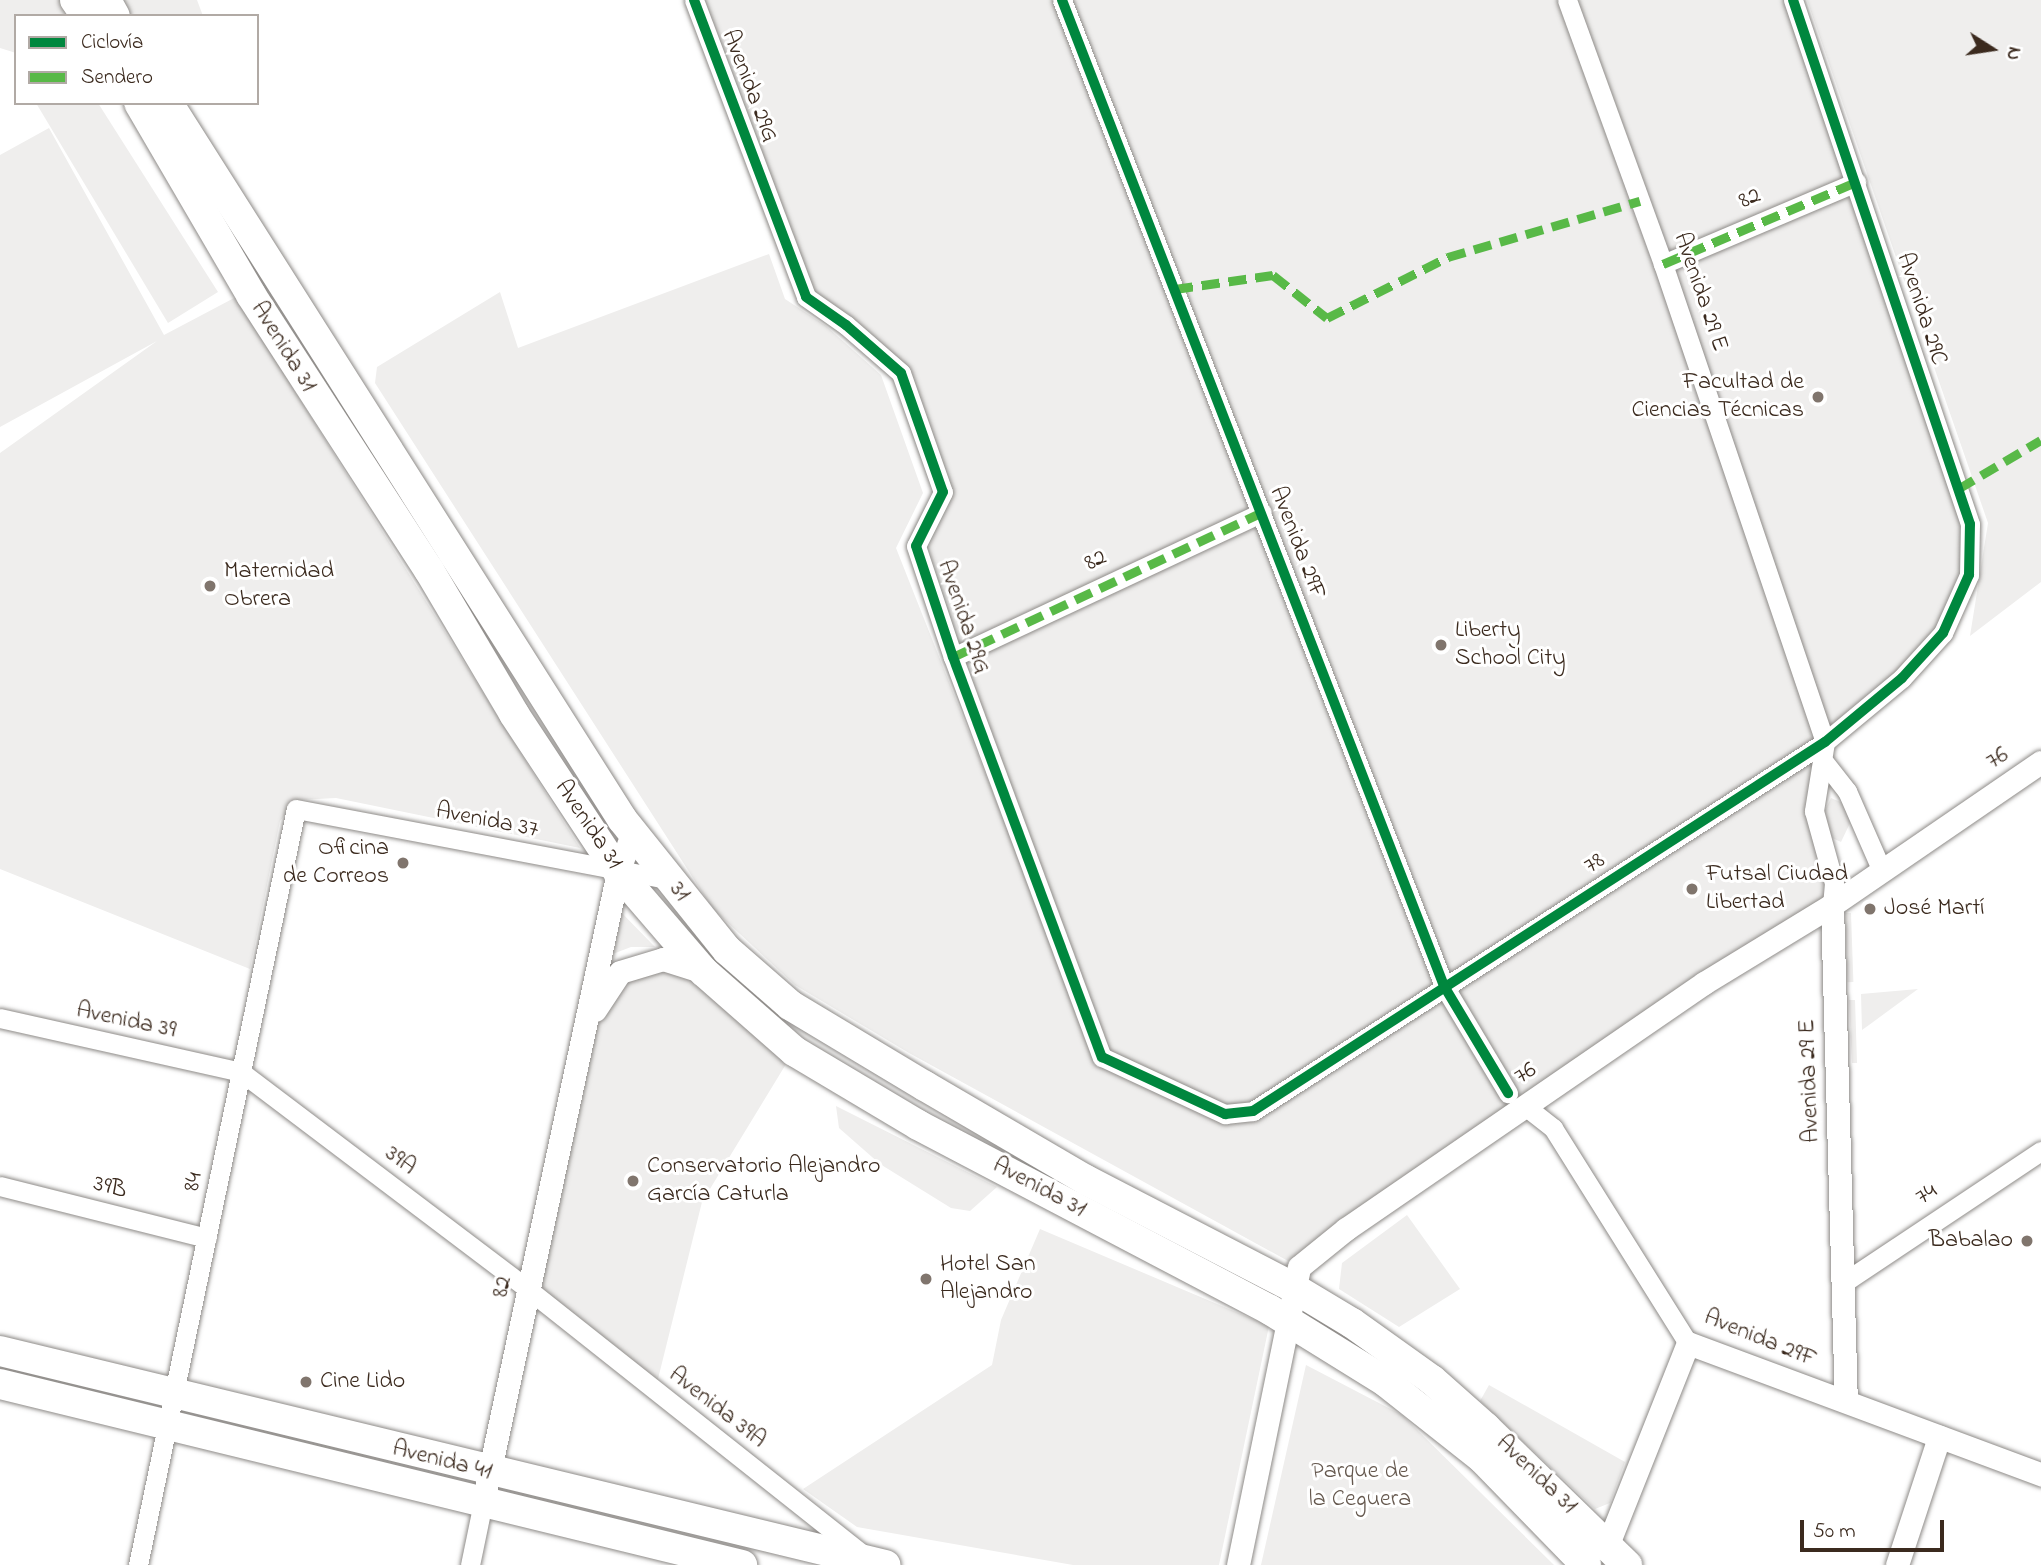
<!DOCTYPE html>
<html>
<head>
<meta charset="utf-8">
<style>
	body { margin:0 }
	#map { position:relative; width:2041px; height:1565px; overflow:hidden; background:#fff; font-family:"Indie Flower",sans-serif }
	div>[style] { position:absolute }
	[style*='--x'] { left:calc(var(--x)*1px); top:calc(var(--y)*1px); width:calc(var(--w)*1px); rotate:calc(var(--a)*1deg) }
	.built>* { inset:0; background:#efeeed; transform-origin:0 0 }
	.roads { filter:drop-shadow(0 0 2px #8e8b88) drop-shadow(0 0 2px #8e8b88) }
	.minor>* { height:19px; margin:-9.5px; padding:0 9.5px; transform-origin:9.5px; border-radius:9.5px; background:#fff }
	.tertiary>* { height:23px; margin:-11.5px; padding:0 11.5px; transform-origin:11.5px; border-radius:11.5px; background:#fff }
	.primary>* { height:30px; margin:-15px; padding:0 15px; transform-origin:15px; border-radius:15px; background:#fff }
	.quiet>* { height:9px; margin-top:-4.5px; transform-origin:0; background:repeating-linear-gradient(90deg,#58b947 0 18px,transparent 0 27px) }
	.cycleway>* { height:10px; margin:-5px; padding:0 5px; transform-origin:5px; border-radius:5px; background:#00873e }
	.dots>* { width:19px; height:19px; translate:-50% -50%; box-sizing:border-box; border:4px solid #fff; border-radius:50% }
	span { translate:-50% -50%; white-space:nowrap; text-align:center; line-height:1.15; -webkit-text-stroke:6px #fff; paint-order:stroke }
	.street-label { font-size:24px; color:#3b2a1e }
	.poi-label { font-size:24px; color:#3b2a1e }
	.right { translate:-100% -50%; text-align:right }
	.left { translate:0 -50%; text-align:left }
	.park-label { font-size:24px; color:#65584e }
	.legend { position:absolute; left:14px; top:14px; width:245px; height:91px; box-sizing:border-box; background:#fff; border:2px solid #b1aaa5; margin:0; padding:9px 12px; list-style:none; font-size:21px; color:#3b2a1e }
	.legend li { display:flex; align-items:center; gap:14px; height:35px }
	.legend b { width:35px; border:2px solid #b1aaa5 }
	.north { position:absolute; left:1957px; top:14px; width:70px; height:70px; -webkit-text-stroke:5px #fff; paint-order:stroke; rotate:102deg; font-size:19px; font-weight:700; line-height:28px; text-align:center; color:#3b2a1e }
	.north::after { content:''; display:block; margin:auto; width:24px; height:32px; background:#3b2a1e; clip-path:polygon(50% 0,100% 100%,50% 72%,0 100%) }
	.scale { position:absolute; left:1800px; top:1520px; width:144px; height:32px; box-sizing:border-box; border:4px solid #3b2a1e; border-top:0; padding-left:9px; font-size:21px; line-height:24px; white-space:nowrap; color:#3b2a1e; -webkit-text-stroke:5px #fff; paint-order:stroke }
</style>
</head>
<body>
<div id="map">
	<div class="built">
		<div style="clip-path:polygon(0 0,75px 0,86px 16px,16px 16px,16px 53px,0 48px)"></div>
		<div style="clip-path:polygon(120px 0,197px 0,203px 16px,129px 16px)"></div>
		<div style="clip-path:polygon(694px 0,1793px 0,1970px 524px,1969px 575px,1943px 633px,1825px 742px,1814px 811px,1832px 905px,1299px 1267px,909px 1053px,795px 985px,713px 909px,375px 383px,377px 367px,500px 292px,518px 348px,769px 254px,785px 299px,826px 326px,881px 375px,923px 493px,896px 548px,1065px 975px,916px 546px,943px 492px,901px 373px,806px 297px)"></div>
		<div style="clip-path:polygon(1807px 0,2041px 0,2041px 582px,1970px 636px,1988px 523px)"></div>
		<div style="clip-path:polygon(36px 103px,98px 103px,218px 292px,168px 323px)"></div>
		<div style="clip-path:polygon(49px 128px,164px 335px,236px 297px,580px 848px,336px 798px,297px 800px,280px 821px,250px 969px,0 869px,0 453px,157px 341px,0 427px,0 155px)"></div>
		<div style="clip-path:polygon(1831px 798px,1845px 804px,1851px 821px,1841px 842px,1828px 836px,1824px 812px)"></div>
		<div style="clip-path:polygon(620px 911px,655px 947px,631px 947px,610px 955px)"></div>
		<div style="left:1851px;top:913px;width:69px;height:6px;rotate:88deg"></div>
		<div style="clip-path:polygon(663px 959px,794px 1051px,702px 1202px,655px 1391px,529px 1290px,587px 1021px,620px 972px)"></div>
		<div style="clip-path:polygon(1918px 989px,1869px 1025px,1862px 1030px,1861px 994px)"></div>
		<div style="clip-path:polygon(1849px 1000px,1855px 1000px,1857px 1063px,1852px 1063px)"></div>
		<div style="clip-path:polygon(836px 1106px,997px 1187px,970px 1211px,951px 1208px,880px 1164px,839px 1128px)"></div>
		<div style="clip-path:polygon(1407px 1215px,1460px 1289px,1399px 1327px,1339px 1289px,1342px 1263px)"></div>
		<div style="clip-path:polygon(1040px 1229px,1269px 1326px,1219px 1565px,1073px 1565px,857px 1527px,803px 1489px,992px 1365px,1001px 1320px)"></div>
		<div style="clip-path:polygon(1306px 1365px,1402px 1415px,1554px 1565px,1261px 1565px)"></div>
		<div style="clip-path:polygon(1489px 1385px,1625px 1462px,1610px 1503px,1595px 1509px,1480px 1401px)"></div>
	</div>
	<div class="roads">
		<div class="minor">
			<div style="--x:694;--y:0;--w:317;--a:69.3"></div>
			<div style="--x:806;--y:297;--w:49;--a:35"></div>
			<div style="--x:846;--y:325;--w:73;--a:41.1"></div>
			<div style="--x:901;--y:373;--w:126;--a:70.6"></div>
			<div style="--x:943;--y:492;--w:60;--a:116.6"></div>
			<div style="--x:916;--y:546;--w:117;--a:71.6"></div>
			<div style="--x:953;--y:657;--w:427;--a:69.6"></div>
			<div style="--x:1102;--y:1057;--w:136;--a:24.9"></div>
			<div style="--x:1225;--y:1114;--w:28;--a:-6"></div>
			<div style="--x:1253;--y:1111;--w:681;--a:-32.83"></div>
			<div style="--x:1825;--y:742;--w:100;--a:-39.7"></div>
			<div style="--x:1902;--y:678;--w:61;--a:-47.7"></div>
			<div style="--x:1943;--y:633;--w:64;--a:-65.9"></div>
			<div style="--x:1969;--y:575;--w:51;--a:-88.9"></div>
			<div style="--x:1970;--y:524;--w:553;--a:-108.66"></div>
			<div style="--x:1062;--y:0;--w:1057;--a:68.82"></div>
			<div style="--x:1444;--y:986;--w:125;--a:59.1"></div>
			<div style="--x:1567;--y:0;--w:281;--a:70"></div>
			<div style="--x:1663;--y:264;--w:505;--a:71.28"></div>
			<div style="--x:1825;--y:742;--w:70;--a:99.1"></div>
			<div style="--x:1814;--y:811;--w:75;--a:74.5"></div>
			<div style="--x:1834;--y:883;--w:22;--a:95"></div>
			<div style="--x:1663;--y:264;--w:210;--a:-23"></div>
			<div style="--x:953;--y:657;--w:341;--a:-25.1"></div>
			<div style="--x:1825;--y:763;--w:36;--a:52"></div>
			<div style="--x:1847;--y:791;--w:85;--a:66.4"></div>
			<div style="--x:0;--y:1018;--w:247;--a:12.6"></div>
			<div style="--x:241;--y:1072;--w:361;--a:37.1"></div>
			<div style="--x:529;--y:1290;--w:426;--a:38.4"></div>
			<div style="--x:1525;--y:1106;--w:36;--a:38"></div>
			<div style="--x:1553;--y:1128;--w:254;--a:57.9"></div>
			<div style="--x:0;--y:1186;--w:213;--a:14.1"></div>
			<div style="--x:1843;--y:1283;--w:238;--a:-33.7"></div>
			<div style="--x:138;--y:1565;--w:772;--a:-78.2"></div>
			<div style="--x:296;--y:809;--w:381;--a:10.7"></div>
			<div style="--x:470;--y:1565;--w:64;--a:-78.3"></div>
		</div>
		<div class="tertiary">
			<div style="--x:1832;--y:905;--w:496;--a:88.4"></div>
			<div style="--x:595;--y:1010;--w:45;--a:-56.7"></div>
			<div style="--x:620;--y:972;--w:45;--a:-16.8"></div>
			<div style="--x:663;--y:959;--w:43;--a:17.6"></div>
			<div style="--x:483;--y:1502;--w:644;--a:-77.91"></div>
			<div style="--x:618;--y:872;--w:40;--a:-69.8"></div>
			<div style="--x:1608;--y:1544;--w:216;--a:-68.3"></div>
			<div style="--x:1688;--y:1343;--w:377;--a:20.4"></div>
			<div style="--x:1238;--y:1565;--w:304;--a:-78.4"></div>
			<div style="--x:1299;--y:1267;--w:60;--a:-39"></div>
			<div style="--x:1346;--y:1229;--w:434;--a:-34.5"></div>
			<div style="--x:1704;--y:983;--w:150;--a:-31.4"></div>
			<div style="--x:1832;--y:905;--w:253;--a:-34.4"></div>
			<div style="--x:1897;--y:1565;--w:135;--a:-71.8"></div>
		</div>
		<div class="primary">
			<div style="--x:75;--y:0;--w:19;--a:55"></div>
			<div style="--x:106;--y:0;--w:18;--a:61"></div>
			<div style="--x:139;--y:103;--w:222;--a:59.7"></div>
			<div style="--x:251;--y:295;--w:328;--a:57.1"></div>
			<div style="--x:429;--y:570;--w:167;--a:59.4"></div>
			<div style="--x:514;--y:714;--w:189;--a:56.6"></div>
			<div style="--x:618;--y:872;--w:132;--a:49.3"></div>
			<div style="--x:704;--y:972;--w:120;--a:41.3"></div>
			<div style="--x:794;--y:1051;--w:144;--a:30.8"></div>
			<div style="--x:918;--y:1125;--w:398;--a:27.7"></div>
			<div style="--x:1270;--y:1310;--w:137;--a:31.8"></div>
			<div style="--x:1386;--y:1382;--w:124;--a:38.4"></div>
			<div style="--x:1483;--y:1459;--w:148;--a:45.8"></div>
			<div style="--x:168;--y:103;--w:848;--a:57.62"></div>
			<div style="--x:622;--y:819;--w:168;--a:51.3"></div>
			<div style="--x:727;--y:950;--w:84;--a:41.1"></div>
			<div style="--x:790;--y:1005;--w:157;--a:31"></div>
			<div style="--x:925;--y:1086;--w:186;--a:30.3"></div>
			<div style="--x:1086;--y:1180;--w:232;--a:27.4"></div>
			<div style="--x:1292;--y:1287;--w:70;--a:31"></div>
			<div style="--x:1352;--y:1323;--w:98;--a:35.5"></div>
			<div style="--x:1432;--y:1380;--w:72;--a:41.6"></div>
			<div style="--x:1486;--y:1428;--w:197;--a:44.2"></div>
			<div style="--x:0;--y:1351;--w:911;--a:13.59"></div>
			<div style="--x:0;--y:1384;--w:764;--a:13.71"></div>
		</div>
	</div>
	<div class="quiet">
		<div style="--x:1663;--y:264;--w:210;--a:-23"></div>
		<div style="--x:1175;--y:289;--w:99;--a:-8.1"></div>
		<div style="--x:1273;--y:275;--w:69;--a:38.5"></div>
		<div style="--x:1327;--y:318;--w:136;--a:-26.8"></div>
		<div style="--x:1448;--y:257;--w:200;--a:-16.3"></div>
		<div style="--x:1958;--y:489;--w:96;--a:-30.6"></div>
		<div style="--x:953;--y:657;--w:341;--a:-25.1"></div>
	</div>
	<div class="cycleway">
		<div style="--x:694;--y:0;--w:317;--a:69.3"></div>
		<div style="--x:806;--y:297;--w:49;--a:35"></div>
		<div style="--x:846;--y:325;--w:73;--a:41.1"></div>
		<div style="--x:901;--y:373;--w:126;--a:70.6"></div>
		<div style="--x:943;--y:492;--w:60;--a:116.6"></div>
		<div style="--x:916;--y:546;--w:117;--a:71.6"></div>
		<div style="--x:953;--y:657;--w:427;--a:69.6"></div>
		<div style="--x:1102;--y:1057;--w:136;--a:24.9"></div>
		<div style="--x:1225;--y:1114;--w:28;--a:-6"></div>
		<div style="--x:1253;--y:1111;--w:681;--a:-32.83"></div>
		<div style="--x:1825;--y:742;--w:100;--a:-39.7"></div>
		<div style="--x:1902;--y:678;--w:61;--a:-47.7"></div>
		<div style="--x:1943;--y:633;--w:64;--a:-65.9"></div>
		<div style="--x:1969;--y:575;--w:51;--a:-88.9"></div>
		<div style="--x:1970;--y:524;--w:553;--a:-108.66"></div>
		<div style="--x:1062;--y:0;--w:1057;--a:68.82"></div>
		<div style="--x:1444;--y:986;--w:125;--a:59.1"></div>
	</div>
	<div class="dots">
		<div style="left:1818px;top:397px;background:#80756d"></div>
		<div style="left:210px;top:586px;background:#80756d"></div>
		<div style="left:1441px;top:645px;background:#80756d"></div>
		<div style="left:403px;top:863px;background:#80756d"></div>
		<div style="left:1692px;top:889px;background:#80756d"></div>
		<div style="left:1870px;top:909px;background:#80756d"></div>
		<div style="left:633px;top:1181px;background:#80756d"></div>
		<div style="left:2027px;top:1241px;background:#80756d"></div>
		<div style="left:926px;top:1279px;background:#80756d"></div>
		<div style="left:306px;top:1382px;background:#80756d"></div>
	</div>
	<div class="street-label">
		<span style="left:749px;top:86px;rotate:69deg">Avenida 29G</span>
		<span style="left:1750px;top:199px;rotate:-23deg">82</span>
		<span style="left:1700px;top:292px;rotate:71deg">Avenida 29 E</span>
		<span style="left:1921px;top:309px;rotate:72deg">Avenida 29C</span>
		<span style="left:283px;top:347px;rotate:58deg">Avenida 31</span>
		<span style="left:1297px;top:543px;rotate:69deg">Avenida 29F</span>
		<span style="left:1096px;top:561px;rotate:-25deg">82</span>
		<span style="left:963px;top:617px;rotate:71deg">Avenida 29G</span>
		<span style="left:1998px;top:759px;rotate:-34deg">76</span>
		<span style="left:487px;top:821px;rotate:11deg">Avenida 37</span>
		<span style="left:588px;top:825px;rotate:56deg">Avenida 31</span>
		<span style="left:1595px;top:864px;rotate:-33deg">78</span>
		<span style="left:679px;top:892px;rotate:51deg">31</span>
		<span style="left:126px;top:1021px;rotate:12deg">Avenida 39</span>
		<span style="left:1526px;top:1074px;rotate:-34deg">76</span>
		<span style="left:1810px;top:1081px;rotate:-92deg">Avenida 29 E</span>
		<span style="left:400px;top:1161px;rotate:37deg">39A</span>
		<span style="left:194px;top:1182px;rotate:-78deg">84</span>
		<span style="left:110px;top:1188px;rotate:14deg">39B</span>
		<span style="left:1039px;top:1188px;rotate:28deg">Avenida 31</span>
		<span style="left:1927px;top:1195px;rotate:-34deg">74</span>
		<span style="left:503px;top:1287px;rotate:-78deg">82</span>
		<span style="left:1760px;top:1339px;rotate:22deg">Avenida 29F</span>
		<span style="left:717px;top:1408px;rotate:38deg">Avenida 39A</span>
		<span style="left:442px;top:1461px;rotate:14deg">Avenida 41</span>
		<span style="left:1536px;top:1475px;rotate:44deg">Avenida 31</span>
	</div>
	<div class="poi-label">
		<span class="right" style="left:1804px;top:397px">Facultad de<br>Ciencias Técnicas</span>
		<span class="left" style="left:224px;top:586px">Maternidad<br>Obrera</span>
		<span class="left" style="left:1455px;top:645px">Liberty<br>School City</span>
		<span class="right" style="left:389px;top:863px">Oficina<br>de Correos</span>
		<span class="left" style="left:1706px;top:889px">Futsal Ciudad<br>Libertad</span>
		<span class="left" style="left:1884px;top:909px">José Martí</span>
		<span class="left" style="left:647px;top:1181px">Conservatorio Alejandro<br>García Caturla</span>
		<span class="right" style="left:2013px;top:1241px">Babalao</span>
		<span class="left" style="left:940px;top:1279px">Hotel San<br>Alejandro</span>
		<span class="left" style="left:320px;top:1382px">Cine Lido</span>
	</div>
	<div class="park-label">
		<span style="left:1360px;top:1486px">Parque de<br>la Ceguera</span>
	</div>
	<ul class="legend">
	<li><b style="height:9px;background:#00873e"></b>Ciclovía</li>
	<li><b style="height:9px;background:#58b947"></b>Sendero</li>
	</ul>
	<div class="north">N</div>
	<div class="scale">50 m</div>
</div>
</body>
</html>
